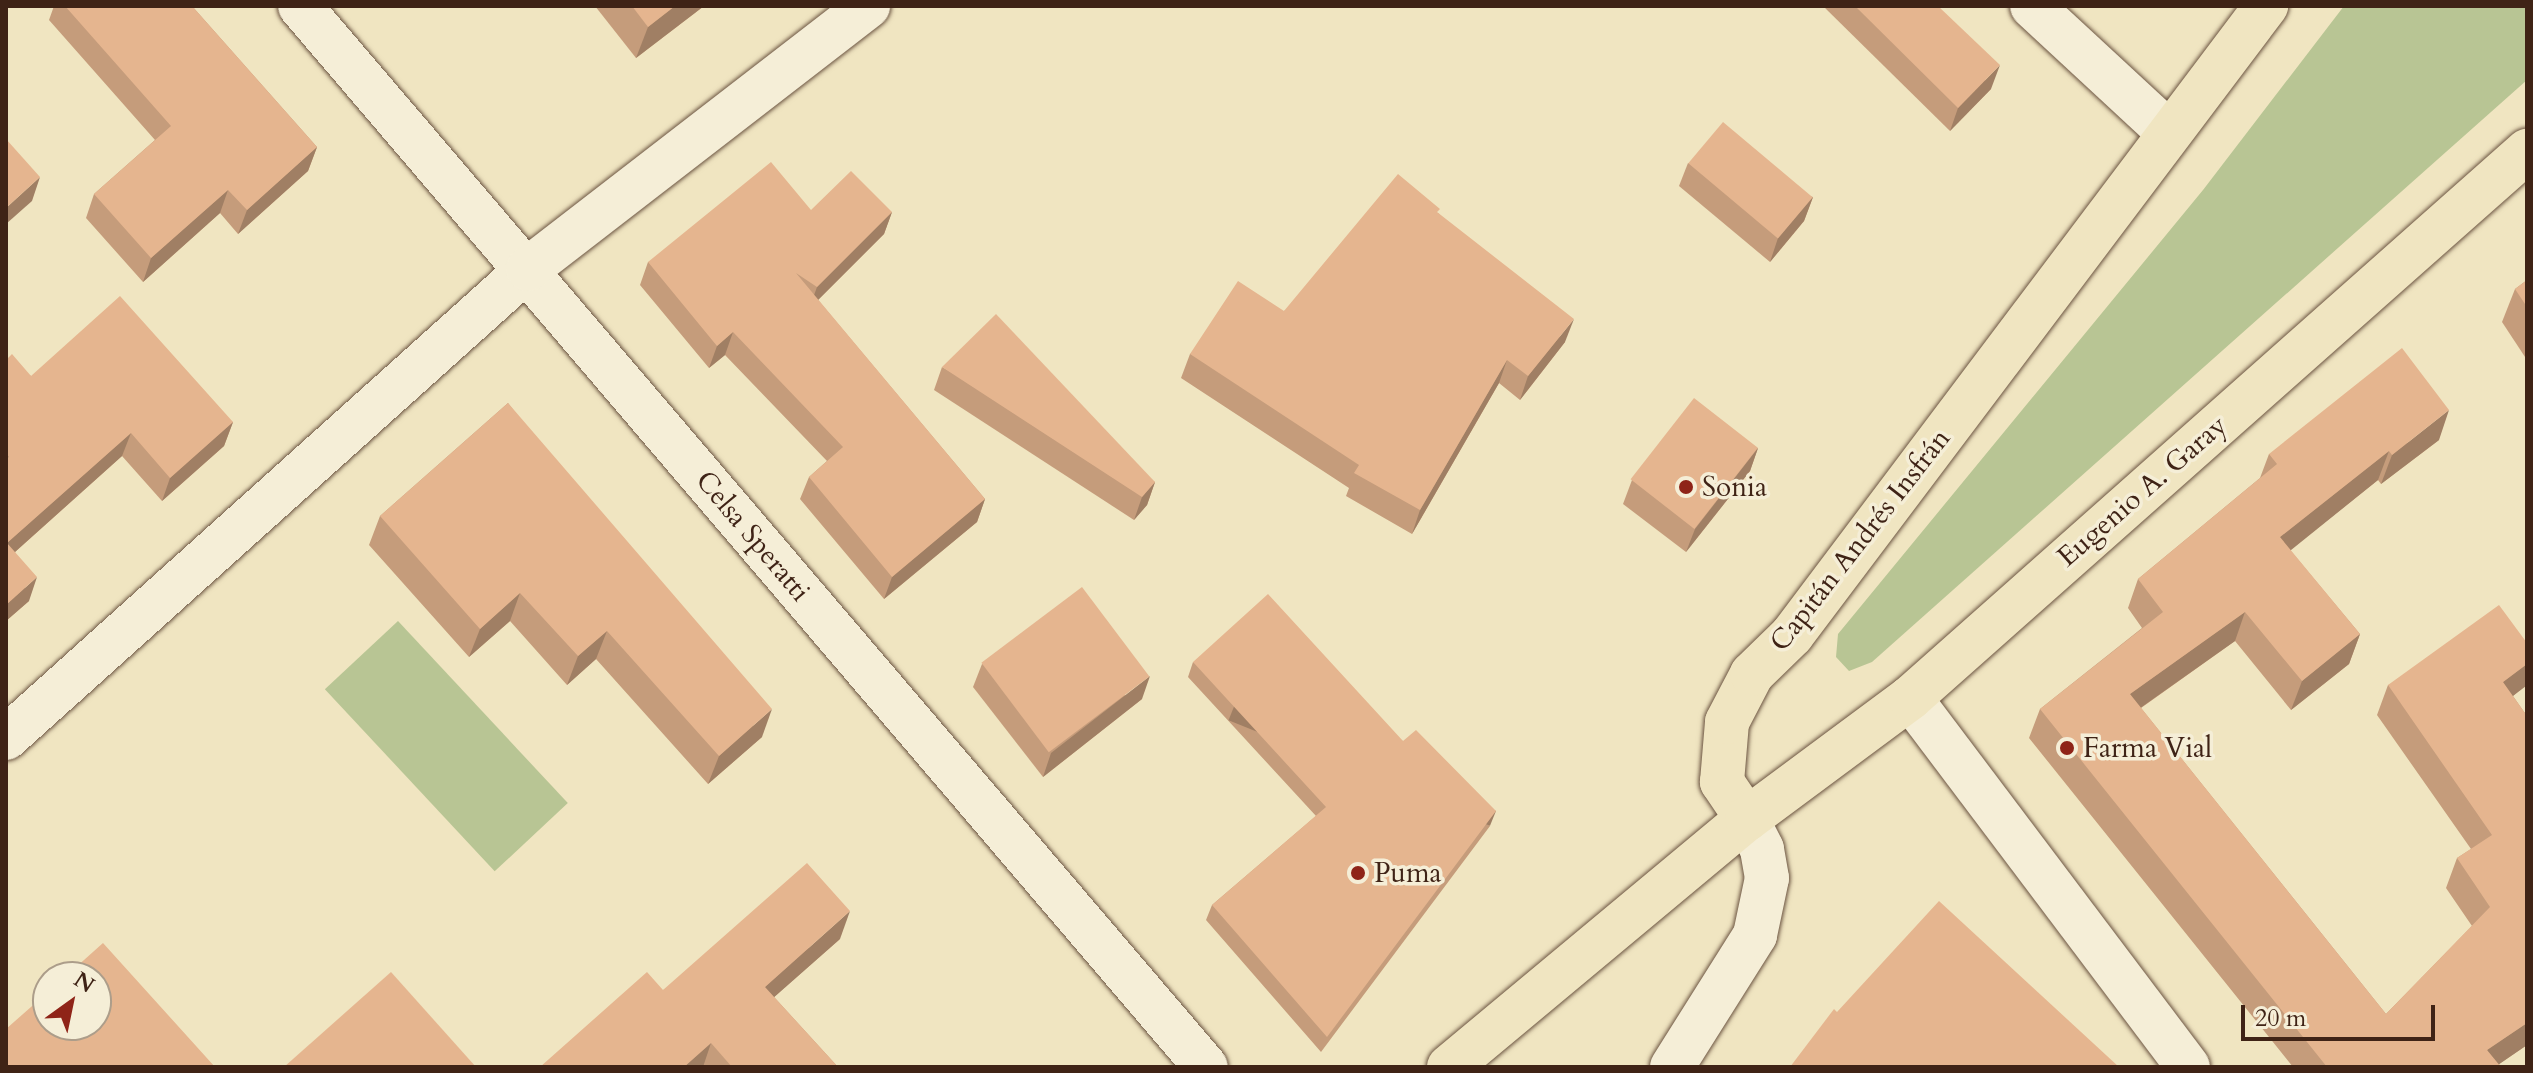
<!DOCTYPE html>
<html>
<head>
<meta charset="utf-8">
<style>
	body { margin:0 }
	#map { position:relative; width:2533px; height:1073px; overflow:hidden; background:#f0e5c1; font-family:Cardo,serif }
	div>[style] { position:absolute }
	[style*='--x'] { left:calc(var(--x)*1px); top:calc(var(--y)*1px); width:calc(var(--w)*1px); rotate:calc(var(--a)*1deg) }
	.green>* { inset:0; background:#b8c594; transform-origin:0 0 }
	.roads { filter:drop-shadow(0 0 2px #6b5441) drop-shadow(0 0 2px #6b5441) }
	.minor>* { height:44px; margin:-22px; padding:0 22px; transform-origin:22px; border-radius:22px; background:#f5eed7 }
	.major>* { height:44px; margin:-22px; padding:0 22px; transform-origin:22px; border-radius:22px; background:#f0e5c1 }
	.wall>* { inset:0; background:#c59c7b }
	.shaded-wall>* { inset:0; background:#a07f64; transform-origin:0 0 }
	.building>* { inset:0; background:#e5b58f; transform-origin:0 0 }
	.dots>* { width:22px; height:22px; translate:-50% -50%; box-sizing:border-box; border:4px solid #f5eed7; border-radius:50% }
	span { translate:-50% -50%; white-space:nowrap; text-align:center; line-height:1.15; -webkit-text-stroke:7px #f5eed7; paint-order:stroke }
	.poi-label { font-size:28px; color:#3f2316 }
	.left { translate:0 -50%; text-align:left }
	.street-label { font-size:28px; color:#3f2316 }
	.frame { position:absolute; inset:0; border:8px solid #3f2316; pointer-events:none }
	.north { position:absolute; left:32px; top:961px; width:80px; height:80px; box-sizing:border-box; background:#f5eed7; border:2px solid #ac9d8a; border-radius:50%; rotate:33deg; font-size:22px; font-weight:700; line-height:32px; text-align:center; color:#3f2316 }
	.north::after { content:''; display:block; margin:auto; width:28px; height:36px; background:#8f2418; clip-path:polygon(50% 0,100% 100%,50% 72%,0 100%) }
	.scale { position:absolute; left:2241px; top:1005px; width:194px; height:36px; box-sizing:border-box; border:4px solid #3f2316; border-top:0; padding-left:10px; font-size:24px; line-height:28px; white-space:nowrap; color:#3f2316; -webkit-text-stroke:6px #f5eed7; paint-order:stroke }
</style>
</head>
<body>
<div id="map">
	<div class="green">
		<div style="clip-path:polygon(2344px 6px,2527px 6px,2527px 80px,1872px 662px,1849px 671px,1836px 657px,1838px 634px,2203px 190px)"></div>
		<div style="left:398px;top:621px;width:249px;height:100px;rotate:47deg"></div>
	</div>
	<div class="roads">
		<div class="minor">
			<div style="--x:300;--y:6;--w:1395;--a:49.51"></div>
			<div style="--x:2032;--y:6;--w:187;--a:42.8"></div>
			<div style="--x:1910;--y:698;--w:462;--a:53"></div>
			<div style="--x:6;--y:738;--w:702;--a:-41.94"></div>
			<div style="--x:528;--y:269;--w:430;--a:-37.7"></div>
			<div style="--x:1672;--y:1067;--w:156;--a:-57.8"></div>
			<div style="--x:1755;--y:935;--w:58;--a:-78.1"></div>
			<div style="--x:1767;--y:878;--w:29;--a:-100"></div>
			<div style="--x:1762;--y:849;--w:34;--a:-117"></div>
		</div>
		<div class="major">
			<div style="--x:1747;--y:819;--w:45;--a:-124"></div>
			<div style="--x:1722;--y:782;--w:60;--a:-85.2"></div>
			<div style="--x:1727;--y:722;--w:54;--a:-62.5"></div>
			<div style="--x:1752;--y:674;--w:56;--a:-44.3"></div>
			<div style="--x:1792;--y:635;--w:788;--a:-53"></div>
			<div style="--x:1449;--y:1067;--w:388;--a:-39.8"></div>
			<div style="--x:1747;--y:819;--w:203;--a:-36.6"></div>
			<div style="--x:1910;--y:698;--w:825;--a:-41.56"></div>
		</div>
	</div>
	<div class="wall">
		<div style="clip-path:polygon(54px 6px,192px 6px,317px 147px,308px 171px,238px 234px,220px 213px,143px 282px,86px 218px,94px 194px,155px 140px,49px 20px)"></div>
		<div style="clip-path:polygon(595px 6px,704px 6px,636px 58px)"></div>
		<div style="clip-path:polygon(1823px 6px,1938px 6px,1991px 89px,1950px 131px)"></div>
		<div style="clip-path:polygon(1688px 163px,1813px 197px,1804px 221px,1770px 262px,1679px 186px)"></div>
		<div style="clip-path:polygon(892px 212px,884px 234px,818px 300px,985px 499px,977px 522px,884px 599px,800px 499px,809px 477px,827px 461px,725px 355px,709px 368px,640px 285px,648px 262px)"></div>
		<div style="clip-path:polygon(1438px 213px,1565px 342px,1520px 400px,1499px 383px,1412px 534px,1346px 496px,1349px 488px,1181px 378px,1190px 354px,1284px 311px)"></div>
		<div style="clip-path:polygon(2527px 280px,2527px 360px,2502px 322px,2515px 289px)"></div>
		<div style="clip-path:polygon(6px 360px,31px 376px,233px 422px,224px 446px,162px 501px,122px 456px,15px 552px,29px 601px,6px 621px)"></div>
		<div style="clip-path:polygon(942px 367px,1155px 482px,1147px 505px,1134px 520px,934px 390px)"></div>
		<div style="clip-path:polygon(508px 403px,762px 737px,708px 784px,596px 659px,567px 685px,510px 621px,469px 657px,369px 545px,380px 516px)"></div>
		<div style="clip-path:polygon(2439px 440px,2381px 484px,2378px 480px,2290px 550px,2360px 634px,2349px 664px,2291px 710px,2235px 641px,2141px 708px,2386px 1014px,2472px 926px,2446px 888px,2457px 858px,2471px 849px,2377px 715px,2388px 685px,2527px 643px,2527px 684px,2513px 696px,2527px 716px,2527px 1045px,2499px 1064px,2501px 1067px,2293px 1067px,2029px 738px,2040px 709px,2142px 628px,2128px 608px,2138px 579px,2260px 478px,2269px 454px)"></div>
		<div style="clip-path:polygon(1758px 448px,1750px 471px,1686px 552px,1623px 504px,1632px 480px)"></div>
		<div style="clip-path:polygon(1193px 662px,1403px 741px,1490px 826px,1321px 1052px,1206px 920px,1212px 905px,1316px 816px,1188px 677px)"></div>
		<div style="clip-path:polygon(982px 664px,1142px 699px,1043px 777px,973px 687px)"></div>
		<div style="clip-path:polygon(840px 939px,774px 997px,838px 1067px,540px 1067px,663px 990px)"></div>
	</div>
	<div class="shaded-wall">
		<div style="clip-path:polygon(675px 6px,704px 6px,636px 58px,648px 27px)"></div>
		<div style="clip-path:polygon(2000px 65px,1991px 89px,1950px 131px,1958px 108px)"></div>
		<div style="clip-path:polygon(317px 147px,308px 171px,238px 234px,247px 210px)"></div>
		<div style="clip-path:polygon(40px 177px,32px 201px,6px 224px,6px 208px)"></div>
		<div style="clip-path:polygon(228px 190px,220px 213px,143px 282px,151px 258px)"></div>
		<div style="clip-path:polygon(1813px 197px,1804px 221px,1770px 262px,1778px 238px)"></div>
		<div style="clip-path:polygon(892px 212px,884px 234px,809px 309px,817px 287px)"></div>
		<div style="clip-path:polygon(1574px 319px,1565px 342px,1520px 400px,1528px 376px)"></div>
		<div style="clip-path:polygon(733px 332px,725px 355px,709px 368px,717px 346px)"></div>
		<div style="clip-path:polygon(1507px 360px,1499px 383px,1412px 534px,1420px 510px)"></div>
		<div style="clip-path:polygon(2449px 410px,2439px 440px,2381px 484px,2392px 455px)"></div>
		<div style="clip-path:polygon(233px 422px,224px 446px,162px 501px,170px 478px)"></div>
		<div style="clip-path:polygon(131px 433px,122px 456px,6px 560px,7px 543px)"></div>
		<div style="clip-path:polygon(1758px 448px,1750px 471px,1686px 552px,1695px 529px)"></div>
		<div style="clip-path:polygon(2389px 451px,2378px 480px,2270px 567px,2280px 537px)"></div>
		<div style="clip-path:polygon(1155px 482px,1147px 505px,1134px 520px,1142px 497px)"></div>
		<div style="clip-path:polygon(985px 499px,977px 522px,884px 599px,892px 577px)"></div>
		<div style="clip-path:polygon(37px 577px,29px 601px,6px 621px,6px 605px)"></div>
		<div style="clip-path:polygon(520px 593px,510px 621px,469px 657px,480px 629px)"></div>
		<div style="clip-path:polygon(2245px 612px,2235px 641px,2119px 723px,2130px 694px)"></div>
		<div style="clip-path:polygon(607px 631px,596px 659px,567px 685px,578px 656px)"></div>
		<div style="clip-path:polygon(2360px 634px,2349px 664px,2291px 710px,2302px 681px)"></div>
		<div style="clip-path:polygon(2527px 664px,2526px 686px,2493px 711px,2503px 682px)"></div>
		<div style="clip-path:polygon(1150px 676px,1142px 699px,1043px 777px,1051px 753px)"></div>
		<div style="clip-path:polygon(772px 709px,762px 737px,708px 784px,719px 756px)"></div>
		<div style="left:1496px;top:811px;width:16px;height:282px;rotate:112deg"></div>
		<div style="clip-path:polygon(850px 911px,840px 939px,755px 1014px,765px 987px)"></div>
		<div style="clip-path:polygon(2527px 1023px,2527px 1045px,2495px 1067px,2487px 1050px)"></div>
		<div style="clip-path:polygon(711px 1043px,703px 1067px,684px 1067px)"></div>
	</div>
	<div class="building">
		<div style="clip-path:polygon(65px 6px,192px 6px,317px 147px,247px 210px,228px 190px,151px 258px,94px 194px,171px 126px)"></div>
		<div style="clip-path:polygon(632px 6px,675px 6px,648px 27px)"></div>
		<div style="clip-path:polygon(1855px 6px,1938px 6px,2000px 65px,1958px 108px)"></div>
		<div style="left:1723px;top:122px;width:117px;height:54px;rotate:40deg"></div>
		<div style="clip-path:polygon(6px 139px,40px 177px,6px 208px)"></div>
		<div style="clip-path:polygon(771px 162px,811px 210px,851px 171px,892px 212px,817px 287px,796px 273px,985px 499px,892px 577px,809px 477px,843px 447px,733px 332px,717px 346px,648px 262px)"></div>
		<div style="clip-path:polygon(1398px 174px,1440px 209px,1437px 212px,1574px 319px,1528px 376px,1507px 360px,1420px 510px,1354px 473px,1359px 465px,1190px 354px,1238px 281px,1284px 311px)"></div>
		<div style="clip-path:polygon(2527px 280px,2527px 307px,2515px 289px)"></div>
		<div style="clip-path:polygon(120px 296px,233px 422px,170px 478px,131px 433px,7px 543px,37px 577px,6px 605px,6px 459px,9px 457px,6px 453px,6px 360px,12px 354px,31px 376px)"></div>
		<div style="clip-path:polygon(996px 314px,1155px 482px,1142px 497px,942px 367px)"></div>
		<div style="clip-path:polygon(2402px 348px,2449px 410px,2392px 455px,2389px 451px,2280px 537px,2360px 634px,2302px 681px,2245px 612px,2130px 694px,2386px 1014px,2490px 907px,2457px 858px,2492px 835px,2388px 685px,2499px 605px,2527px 643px,2527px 664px,2503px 682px,2527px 716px,2527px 1023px,2487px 1050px,2501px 1067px,2327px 1067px,2040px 709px,2163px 612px,2138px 579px,2277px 464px,2269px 454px)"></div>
		<div style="left:1694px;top:398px;width:81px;height:103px;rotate:38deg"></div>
		<div style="clip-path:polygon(508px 403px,772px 709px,719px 756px,607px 631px,578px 656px,520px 593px,480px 629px,380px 516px)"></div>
		<div style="left:1082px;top:587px;width:112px;height:126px;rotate:53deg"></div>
		<div style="clip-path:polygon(1268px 594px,1403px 741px,1416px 730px,1496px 811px,1327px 1037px,1212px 905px,1326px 807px,1193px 662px)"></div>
		<div style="clip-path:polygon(807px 863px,850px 911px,765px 987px,838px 1067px,732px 1067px,711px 1043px,684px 1067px,540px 1067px,647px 972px,663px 990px)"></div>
		<div style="clip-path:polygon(1939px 901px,2119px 1067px,1790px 1067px,1834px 1009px,1837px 1012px)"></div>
		<div style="clip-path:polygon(103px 943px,215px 1067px,6px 1067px,6px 1029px,48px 992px,48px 1025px,96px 1025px,96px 977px,65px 977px)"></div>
		<div style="clip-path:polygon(391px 972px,476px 1067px,284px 1067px)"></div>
	</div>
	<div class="dots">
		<div style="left:1686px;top:487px;background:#8f2418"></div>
		<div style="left:2067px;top:748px;background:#8f2418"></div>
		<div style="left:1358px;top:873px;background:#8f2418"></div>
	</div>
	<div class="poi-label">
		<span class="left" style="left:1702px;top:487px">Sonia</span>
		<span class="left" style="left:2083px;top:748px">Farma Vial</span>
		<span class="left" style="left:1374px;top:873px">Puma</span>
	</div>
	<div class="street-label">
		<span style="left:2142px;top:491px;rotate:-41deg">Eugenio A. Garay</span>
		<span style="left:753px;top:536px;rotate:50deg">Celsa Speratti</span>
		<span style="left:1860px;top:540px;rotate:-52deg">Capitán Andrés Insfrán</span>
	</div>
	<div class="frame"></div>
	<div class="north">N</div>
	<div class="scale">20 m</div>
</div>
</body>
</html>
